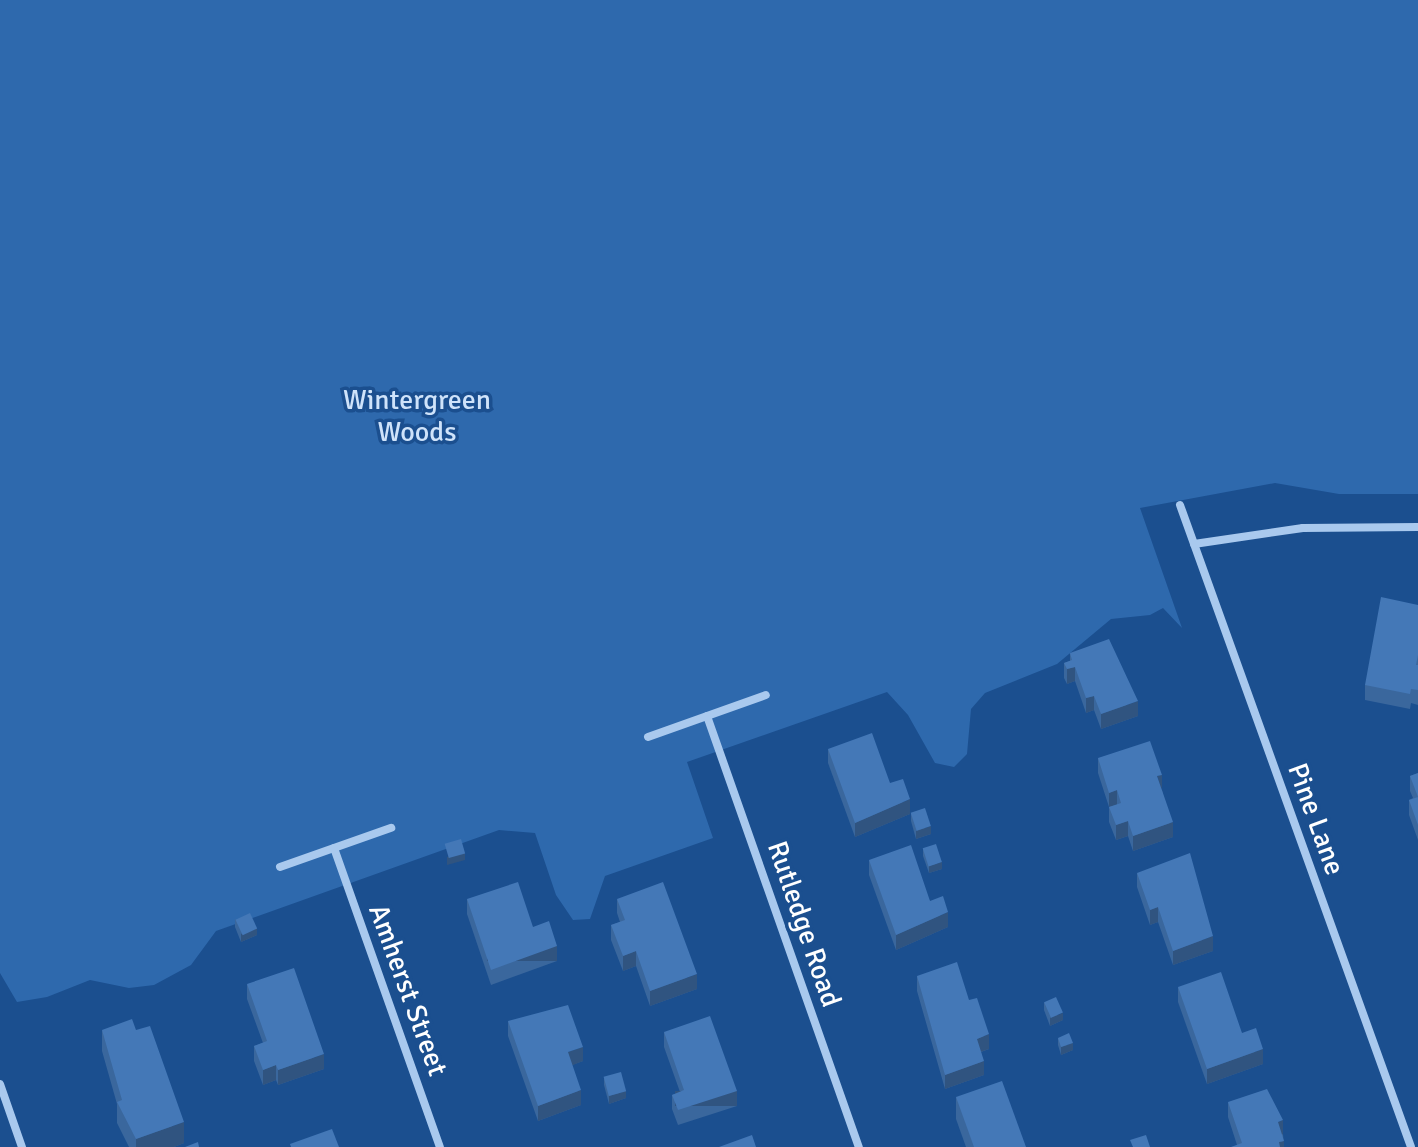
<!DOCTYPE html>
<html>
<head>
<meta charset="utf-8">
<style>
	body { margin:0 }
	#map { position:relative; width:1418px; height:1147px; overflow:hidden; background:#1b4f8f; font-family:Signika,sans-serif }
	div>[style] { position:absolute }
	[style*='--x'] { left:calc(var(--x)*1px); top:calc(var(--y)*1px); width:calc(var(--w)*1px); rotate:calc(var(--a)*1deg) }
	.green>* { inset:0; background:#2e69ad }
	.street>* { height:8px; margin:-4px; padding:0 4px; transform-origin:4px; border-radius:4px; background:#a9c9ee }
	.wall>* { inset:0; background:#3a679d }
	.shaded-wall>* { inset:0; background:#305480; transform-origin:0 0 }
	.building>* { inset:0; background:#4478b7; transform-origin:0 0 }
	span { translate:-50% -50%; white-space:nowrap; text-align:center; line-height:1.15; -webkit-text-stroke:7px #1b4f8f; paint-order:stroke }
	.park-label { font-size:28px; color:#cfe3fa }
	.street-label { font-size:28px; color:#fff }
</style>
</head>
<body>
<div id="map">
	<div class="green">
		<div style="clip-path:polygon(0 0,1418px 0,1418px 494px,1339px 494px,1275px 483px,1140px 508px,1182px 628px,1163px 608px,1150px 615px,1111px 619px,1057px 664px,985px 693px,971px 709px,967px 754px,954px 767px,935px 763px,908px 715px,887px 692px,687px 762px,713px 838px,605px 876px,590px 919px,573px 920px,556px 895px,535px 833px,499px 830px,216px 931px,191px 965px,154px 985px,129px 988px,90px 980px,47px 997px,17px 1002px,0 973px)"></div>
	</div>
	<div class="street">
		<div style="--x:1180;--y:505;--w:682;--a:70.21"></div>
		<div style="--x:1194;--y:544;--w:110;--a:-8.4"></div>
		<div style="--x:1303;--y:528;--w:115;--a:-0.5"></div>
		<div style="--x:707;--y:716;--w:457;--a:70.6"></div>
		<div style="--x:648;--y:737;--w:125;--a:-19.6"></div>
		<div style="--x:334;--y:848;--w:317;--a:70.5"></div>
		<div style="--x:280;--y:867;--w:118;--a:-19.4"></div>
		<div style="--x:0;--y:1084;--w:67;--a:70.8"></div>
	</div>
	<div class="wall">
		<div style="clip-path:polygon(1418px 605px,1418px 705px,1411px 703px,1410px 709px,1365px 700px,1365px 685px)"></div>
		<div style="clip-path:polygon(1070px 653px,1138px 716px,1101px 729px,1094px 710px,1086px 713px,1075px 681px,1067px 684px,1064px 678px,1064px 663px,1070px 661px)"></div>
		<div style="clip-path:polygon(828px 749px,890px 783px,910px 814px,855px 837px,828px 763px)"></div>
		<div style="clip-path:polygon(1098px 758px,1162px 790px,1173px 837px,1133px 851px,1128px 836px,1116px 840px,1109px 822px,1109px 807px,1098px 773px)"></div>
		<div style="clip-path:polygon(1418px 773px,1418px 840px,1409px 815px,1409px 800px,1413px 798px,1410px 791px,1410px 776px)"></div>
		<div style="clip-path:polygon(911px 813px,931px 834px,916px 839px,911px 821px)"></div>
		<div style="clip-path:polygon(923px 848px,942px 869px,929px 873px,923px 856px)"></div>
		<div style="clip-path:polygon(869px 860px,930px 901px,948px 927px,896px 950px,869px 875px)"></div>
		<div style="clip-path:polygon(1137px 873px,1213px 951px,1173px 965px,1158px 922px,1150px 925px,1137px 887px)"></div>
		<div style="clip-path:polygon(467px 899px,533px 927px,557px 961px,491px 985px,467px 914px)"></div>
		<div style="clip-path:polygon(617px 899px,697px 989px,650px 1006px,636px 966px,623px 971px,611px 940px,611px 925px,620px 922px,617px 913px)"></div>
		<div style="clip-path:polygon(235px 919px,257px 935px,241px 942px,235px 927px)"></div>
		<div style="clip-path:polygon(917px 976px,969px 1000px,989px 1049px,981px 1052px,984px 1075px,945px 1089px,917px 991px)"></div>
		<div style="clip-path:polygon(247px 984px,324px 1069px,278px 1085px,276px 1080px,263px 1085px,254px 1061px,254px 1046px,263px 1043px,247px 999px)"></div>
		<div style="clip-path:polygon(1178px 987px,1242px 1033px,1263px 1064px,1207px 1084px,1178px 1002px)"></div>
		<div style="clip-path:polygon(1044px 1002px,1063px 1020px,1050px 1026px,1044px 1010px)"></div>
		<div style="clip-path:polygon(508px 1021px,583px 1061px,572px 1065px,581px 1105px,538px 1121px,508px 1036px)"></div>
		<div style="clip-path:polygon(102px 1030px,184px 1143px,174px 1147px,129px 1147px,117px 1123px,117px 1104px,102px 1051px)"></div>
		<div style="clip-path:polygon(664px 1032px,737px 1106px,678px 1125px,672px 1109px,672px 1095px,680px 1092px,664px 1047px)"></div>
		<div style="clip-path:polygon(1058px 1038px,1073px 1050px,1061px 1055px,1058px 1045px)"></div>
		<div style="clip-path:polygon(604px 1078px,626px 1098px,609px 1104px,604px 1085px)"></div>
		<div style="clip-path:polygon(956px 1097px,1026px 1147px,966px 1147px,956px 1119px)"></div>
		<div style="clip-path:polygon(1228px 1102px,1283px 1134px,1284px 1147px,1237px 1145px,1228px 1117px)"></div>
	</div>
	<div class="shaded-wall">
		<div style="clip-path:polygon(1075px 667px,1075px 681px,1067px 684px,1067px 669px)"></div>
		<div style="clip-path:polygon(1094px 696px,1094px 710px,1086px 713px,1086px 698px)"></div>
		<div style="clip-path:polygon(1138px 701px,1138px 716px,1101px 729px,1101px 714px)"></div>
		<div style="clip-path:polygon(1162px 775px,1162px 790px,1157px 776px)"></div>
		<div style="clip-path:polygon(1117px 790px,1117px 805px,1109px 807px,1109px 793px)"></div>
		<div style="clip-path:polygon(910px 799px,910px 814px,855px 837px,855px 823px)"></div>
		<div style="clip-path:polygon(1128px 821px,1128px 836px,1116px 840px,1116px 825px)"></div>
		<div style="clip-path:polygon(1173px 822px,1173px 837px,1133px 851px,1133px 836px)"></div>
		<div style="clip-path:polygon(931px 826px,931px 834px,916px 839px,916px 831px)"></div>
		<div style="clip-path:polygon(465px 853px,465px 860px,447px 865px,447px 857px)"></div>
		<div style="clip-path:polygon(942px 862px,942px 869px,929px 873px,929px 866px)"></div>
		<div style="clip-path:polygon(1158px 907px,1158px 922px,1150px 925px,1150px 910px)"></div>
		<div style="clip-path:polygon(948px 912px,948px 927px,896px 950px,896px 935px)"></div>
		<div style="clip-path:polygon(257px 928px,257px 935px,241px 942px,241px 934px)"></div>
		<div style="clip-path:polygon(1213px 936px,1213px 951px,1173px 965px,1173px 951px)"></div>
		<div style="left:557px;top:946px;width:15px;height:70px;rotate:90deg"></div>
		<div style="clip-path:polygon(636px 951px,636px 966px,623px 971px,623px 956px)"></div>
		<div style="clip-path:polygon(697px 974px,697px 989px,650px 1006px,650px 991px)"></div>
		<div style="clip-path:polygon(1063px 1013px,1063px 1020px,1050px 1026px,1050px 1018px)"></div>
		<div style="clip-path:polygon(989px 1034px,989px 1049px,977px 1053px,977px 1039px)"></div>
		<div style="clip-path:polygon(1073px 1043px,1073px 1050px,1061px 1055px,1061px 1047px)"></div>
		<div style="clip-path:polygon(583px 1047px,583px 1061px,568px 1067px,568px 1052px)"></div>
		<div style="clip-path:polygon(1263px 1049px,1263px 1064px,1207px 1084px,1207px 1069px)"></div>
		<div style="clip-path:polygon(324px 1054px,324px 1069px,278px 1085px,278px 1070px)"></div>
		<div style="clip-path:polygon(984px 1061px,984px 1075px,945px 1089px,945px 1075px)"></div>
		<div style="clip-path:polygon(276px 1065px,276px 1080px,263px 1085px,263px 1070px)"></div>
		<div style="clip-path:polygon(581px 1090px,581px 1105px,538px 1121px,538px 1106px)"></div>
		<div style="clip-path:polygon(626px 1091px,626px 1098px,609px 1104px,609px 1096px)"></div>
		<div style="left:737px;top:1091px;width:15px;height:62px;rotate:90deg"></div>
		<div style="clip-path:polygon(1283px 1120px,1283px 1134px,1278px 1137px,1278px 1122px)"></div>
		<div style="clip-path:polygon(184px 1122px,184px 1143px,174px 1147px,136px 1147px,136px 1139px)"></div>
		<div style="clip-path:polygon(1284px 1141px,1284px 1147px,1279px 1147px,1279px 1142px)"></div>
	</div>
	<div class="building">
		<div style="clip-path:polygon(1381px 597px,1418px 605px,1418px 655px,1416px 665px,1418px 665px,1418px 690px,1411px 689px,1410px 694px,1365px 685px)"></div>
		<div style="clip-path:polygon(1109px 639px,1138px 701px,1101px 714px,1094px 696px,1086px 698px,1075px 667px,1067px 669px,1064px 663px,1072px 660px,1070px 653px)"></div>
		<div style="clip-path:polygon(872px 733px,890px 783px,903px 779px,910px 799px,855px 823px,828px 749px)"></div>
		<div style="clip-path:polygon(1150px 741px,1162px 775px,1157px 776px,1173px 822px,1133px 836px,1128px 821px,1116px 825px,1109px 807px,1121px 803px,1117px 790px,1109px 793px,1098px 758px)"></div>
		<div style="clip-path:polygon(1418px 773px,1418px 825px,1409px 800px,1418px 797px,1410px 776px)"></div>
		<div style="left:925px;top:808px;width:19px;height:15px;rotate:72deg"></div>
		<div style="left:461px;top:839px;width:15px;height:17px;rotate:74deg"></div>
		<div style="left:936px;top:844px;width:19px;height:14px;rotate:72deg"></div>
		<div style="clip-path:polygon(911px 845px,930px 901px,943px 896px,948px 912px,896px 935px,869px 860px)"></div>
		<div style="clip-path:polygon(1190px 853px,1213px 936px,1173px 951px,1158px 907px,1150px 910px,1137px 873px)"></div>
		<div style="clip-path:polygon(518px 882px,533px 927px,549px 921px,557px 946px,491px 970px,467px 899px)"></div>
		<div style="clip-path:polygon(663px 882px,697px 974px,650px 991px,636px 951px,623px 956px,611px 925px,625px 920px,617px 899px)"></div>
		<div style="left:250px;top:913px;width:17px;height:16px;rotate:65deg"></div>
		<div style="clip-path:polygon(957px 962px,969px 1000px,977px 998px,989px 1034px,977px 1039px,984px 1061px,945px 1075px,917px 976px)"></div>
		<div style="clip-path:polygon(294px 968px,324px 1054px,278px 1070px,276px 1065px,263px 1070px,254px 1046px,267px 1041px,247px 984px)"></div>
		<div style="clip-path:polygon(1221px 972px,1242px 1033px,1256px 1028px,1263px 1049px,1207px 1069px,1178px 987px)"></div>
		<div style="left:1056px;top:997px;width:17px;height:13px;rotate:66deg"></div>
		<div style="clip-path:polygon(568px 1005px,583px 1047px,568px 1052px,581px 1090px,538px 1106px,508px 1021px)"></div>
		<div style="clip-path:polygon(710px 1016px,737px 1091px,678px 1110px,672px 1095px,684px 1090px,664px 1032px)"></div>
		<div style="clip-path:polygon(132px 1019px,136px 1030px,150px 1026px,184px 1122px,136px 1139px,117px 1102px,122px 1100px,102px 1030px)"></div>
		<div style="clip-path:polygon(1069px 1033px,1073px 1043px,1061px 1047px,1058px 1038px)"></div>
		<div style="left:621px;top:1072px;width:20px;height:18px;rotate:75deg"></div>
		<div style="clip-path:polygon(1002px 1081px,1026px 1147px,974px 1147px,956px 1097px)"></div>
		<div style="clip-path:polygon(1267px 1089px,1283px 1120px,1278px 1122px,1284px 1141px,1279px 1142px,1280px 1147px,1231px 1147px,1242px 1143px,1228px 1102px)"></div>
		<div style="clip-path:polygon(332px 1129px,339px 1147px,291px 1147px,290px 1144px)"></div>
		<div style="clip-path:polygon(752px 1135px,756px 1147px,719px 1147px)"></div>
		<div style="clip-path:polygon(1146px 1135px,1150px 1147px,1133px 1147px,1130px 1140px)"></div>
		<div style="clip-path:polygon(198px 1142px,199px 1147px,185px 1147px)"></div>
	</div>
	<div class="park-label">
		<span style="left:417px;top:416px">Wintergreen<br>Woods</span>
	</div>
	<div class="street-label">
		<span style="left:1316px;top:819px;rotate:70deg">Pine Lane</span>
		<span style="left:804px;top:924px;rotate:71deg">Rutledge Road</span>
		<span style="left:408px;top:990px;rotate:70deg">Amherst Street</span>
	</div>
</div>
</body>
</html>
